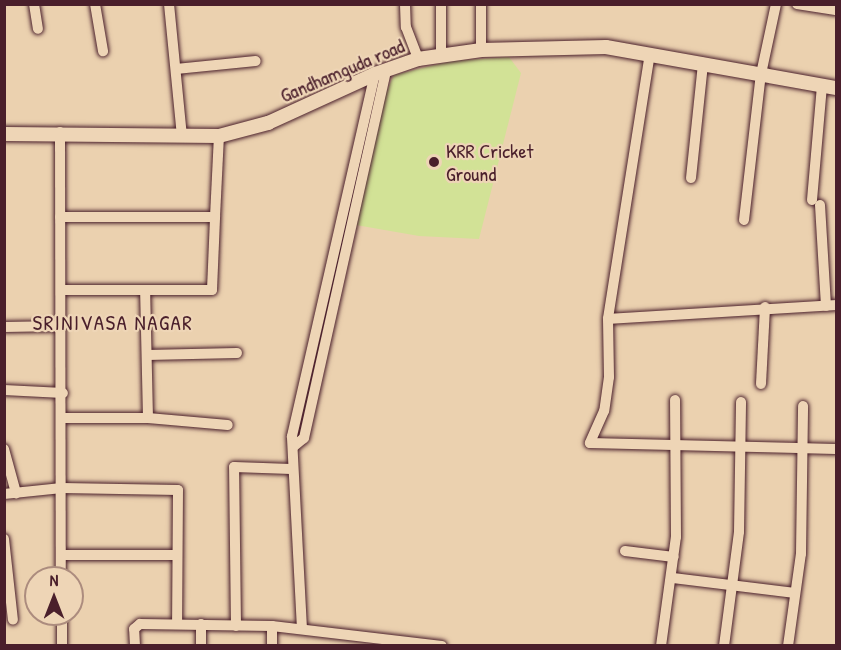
<!DOCTYPE html>
<html>
<head>
<meta charset="utf-8">
<style>
	body { margin:0 }
	#map { position:relative; width:841px; height:650px; overflow:hidden; background:#ebd1af; font-family:"Patrick Hand",sans-serif }
	div>[style] { position:absolute }
	[style*='--x'] { left:calc(var(--x)*1px); top:calc(var(--y)*1px); width:calc(var(--w)*1px); rotate:calc(var(--a)*1deg) }
	.green>* { inset:0; background:#d2e296 }
	.roads { filter:drop-shadow(0 0 2px #4a1f2b) drop-shadow(0 0 2px #4a1f2b) }
	.minor>* { height:10px; margin:-5px; padding:0 5px; transform-origin:5px; border-radius:5px; background:#eed5b6 }
	.tertiary>* { height:14px; margin:-7px; padding:0 7px; transform-origin:7px; border-radius:7px; background:#eed5b6 }
	.dots>* { width:16px; height:16px; translate:-50% -50%; box-sizing:border-box; border:3px solid #eed5b6; border-radius:50% }
	span { translate:-50% -50%; white-space:nowrap; text-align:center; line-height:1.15; -webkit-text-stroke:4.5px #eed5b6; paint-order:stroke }
	.street-label { font-size:20px; color:#4a1f2b }
	.poi-label { font-size:20px; color:#4a1f2b }
	.left { translate:0 -50%; text-align:left }
	.neighbourhood-label { font-size:21px; color:#4a1f2b; letter-spacing:1.5px }
	.frame { position:absolute; inset:0; border:6px solid #4a1f2b; pointer-events:none }
	.north { position:absolute; left:24px; top:566px; width:60px; height:60px; box-sizing:border-box; background:#eed5b6; border:2px solid #ac8c7e; border-radius:50%; rotate:0deg; font-size:16px; font-weight:700; line-height:24px; text-align:center; color:#4a1f2b }
	.north::after { content:''; display:block; margin:auto; width:21px; height:27px; background:#4a1f2b; clip-path:polygon(50% 0,100% 100%,50% 72%,0 100%) }
</style>
</head>
<body>
<div id="map">
	<div class="green">
		<div style="clip-path:polygon(509px 57px,521px 73px,479px 239px,419px 236px,356px 225px,383px 99px,394px 75px,451px 61px)"></div>
	</div>
	<div class="roads">
		<div class="minor">
			<div style="--x:34;--y:4;--w:25;--a:81"></div>
			<div style="--x:95;--y:4;--w:48;--a:80.3"></div>
			<div style="--x:169;--y:4;--w:133;--a:84.4"></div>
			<div style="--x:405;--y:4;--w:23;--a:88"></div>
			<div style="--x:406;--y:27;--w:34;--a:69"></div>
			<div style="--x:441;--y:4;--w:50;--a:90"></div>
			<div style="--x:481;--y:4;--w:46;--a:90"></div>
			<div style="--x:797;--y:4;--w:39;--a:9"></div>
			<div style="--x:650;--y:53;--w:269;--a:99"></div>
			<div style="--x:608;--y:319;--w:58;--a:89"></div>
			<div style="--x:609;--y:377;--w:34;--a:98"></div>
			<div style="--x:604;--y:411;--w:35;--a:114"></div>
			<div style="--x:590;--y:443;--w:246;--a:1.4"></div>
			<div style="--x:176;--y:69;--w:80;--a:-5.7"></div>
			<div style="--x:60;--y:132;--w:446;--a:89.9"></div>
			<div style="--x:691;--y:178;--w:116;--a:-84"></div>
			<div style="--x:812;--y:200;--w:115;--a:-85"></div>
			<div style="--x:820;--y:205;--w:101;--a:86.6"></div>
			<div style="--x:60;--y:217;--w:155;--a:0"></div>
			<div style="--x:215;--y:217;--w:81;--a:-87.2"></div>
			<div style="--x:744;--y:220;--w:147;--a:-83.4"></div>
			<div style="--x:761;--y:74;--w:72;--a:-77.9"></div>
			<div style="--x:62;--y:290;--w:150;--a:0"></div>
			<div style="--x:212;--y:290;--w:73;--a:-87.6"></div>
			<div style="--x:608;--y:319;--w:228;--a:-3.5"></div>
			<div style="--x:4;--y:327;--w:57;--a:-1"></div>
			<div style="--x:147;--y:355;--w:90;--a:-1.3"></div>
			<div style="--x:761;--y:384;--w:77;--a:-87"></div>
			<div style="--x:4;--y:390;--w:59;--a:2.9"></div>
			<div style="--x:63;--y:418;--w:85;--a:0"></div>
			<div style="--x:148;--y:418;--w:128;--a:-91.3"></div>
			<div style="--x:148;--y:418;--w:80;--a:5"></div>
			<div style="--x:294;--y:446;--w:13;--a:-39"></div>
			<div style="--x:304;--y:438;--w:377;--a:-77.4"></div>
			<div style="--x:4;--y:449;--w:46;--a:74.7"></div>
			<div style="--x:4;--y:494;--w:58;--a:-5.9"></div>
			<div style="--x:62;--y:488;--w:116;--a:1"></div>
			<div style="--x:178;--y:490;--w:134;--a:90.4"></div>
			<div style="--x:4;--y:539;--w:81;--a:83.7"></div>
			<div style="--x:625;--y:551;--w:49;--a:7"></div>
			<div style="--x:61;--y:555;--w:115;--a:0"></div>
			<div style="--x:673;--y:578;--w:123;--a:7"></div>
			<div style="--x:62;--y:614;--w:32;--a:90"></div>
			<div style="--x:201;--y:624;--w:22;--a:90"></div>
			<div style="--x:236;--y:626;--w:159;--a:-90.7"></div>
			<div style="--x:234;--y:467;--w:57;--a:2"></div>
			<div style="--x:272;--y:626;--w:20;--a:90"></div>
			<div style="--x:302;--y:629;--w:193;--a:-93"></div>
			<div style="--x:292;--y:436;--w:371;--a:-77.1"></div>
			<div style="--x:135;--y:646;--w:17;--a:-93"></div>
			<div style="--x:134;--y:629;--w:8;--a:-40"></div>
			<div style="--x:140;--y:624;--w:132;--a:0.9"></div>
			<div style="--x:272;--y:626;--w:171;--a:6.7"></div>
			<div style="--x:661;--y:646;--w:110;--a:-82.2"></div>
			<div style="--x:676;--y:537;--w:137;--a:-90.4"></div>
			<div style="--x:724;--y:646;--w:115;--a:-82.5"></div>
			<div style="--x:739;--y:532;--w:130;--a:-89.1"></div>
			<div style="--x:788;--y:646;--w:93;--a:-82"></div>
			<div style="--x:801;--y:554;--w:148;--a:-89.2"></div>
		</div>
		<div class="tertiary">
			<div style="--x:4;--y:134;--w:215;--a:0.5"></div>
			<div style="--x:219;--y:136;--w:51;--a:-14.9"></div>
			<div style="--x:268;--y:123;--w:118;--a:-24.6"></div>
			<div style="--x:375;--y:74;--w:46;--a:-19.2"></div>
			<div style="--x:418;--y:59;--w:64;--a:-8.1"></div>
			<div style="--x:481;--y:50;--w:125;--a:-1.4"></div>
			<div style="--x:606;--y:47;--w:234;--a:10.1"></div>
		</div>
	</div>
	<div class="dots">
		<div style="left:434px;top:162px;background:#4a1f2b"></div>
	</div>
	<div class="street-label">
		<span style="left:342px;top:70px;rotate:-23deg">Gandhamguda road</span>
	</div>
	<div class="poi-label">
		<span class="left" style="left:446px;top:162px">KRR Cricket<br>Ground</span>
	</div>
	<div class="neighbourhood-label">
		<span style="left:113px;top:323px">SRINIVASA NAGAR</span>
	</div>
	<div class="frame"></div>
	<div class="north">N</div>
</div>
</body>
</html>
